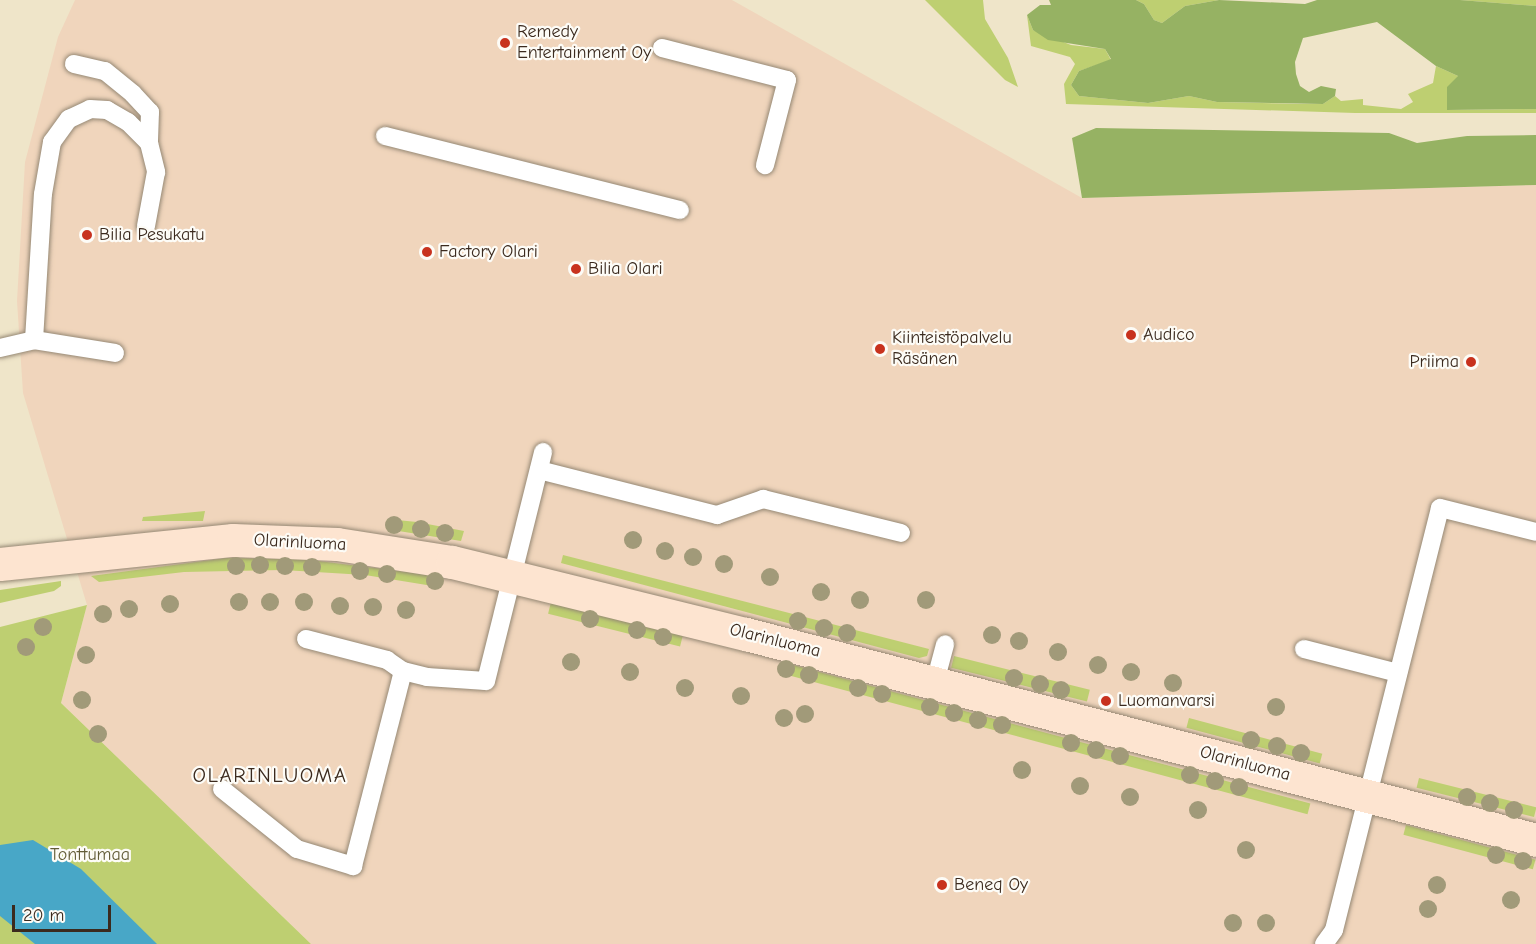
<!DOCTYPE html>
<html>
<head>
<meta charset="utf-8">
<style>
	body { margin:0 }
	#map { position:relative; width:1536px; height:944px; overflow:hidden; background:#efe5c9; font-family:"Comic Neue",sans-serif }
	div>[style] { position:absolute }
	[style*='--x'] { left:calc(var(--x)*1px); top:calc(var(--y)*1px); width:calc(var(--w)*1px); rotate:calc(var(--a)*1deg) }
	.built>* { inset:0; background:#f0d5bc }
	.green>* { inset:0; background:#becf71; transform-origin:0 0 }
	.forest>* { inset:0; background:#96b263 }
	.water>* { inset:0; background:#48a7c7 }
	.roads { filter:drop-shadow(0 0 2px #958874) drop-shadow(0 0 2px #958874) }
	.service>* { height:18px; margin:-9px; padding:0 9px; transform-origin:9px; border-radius:9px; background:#fff }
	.secondary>* { height:33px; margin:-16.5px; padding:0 16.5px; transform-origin:16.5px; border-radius:16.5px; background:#fde4d0 }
	.trees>* { width:18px; height:18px; margin:-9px; border-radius:50%; background:#a19a79 }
	.dots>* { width:16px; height:16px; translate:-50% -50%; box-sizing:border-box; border:3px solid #fdfcf7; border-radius:50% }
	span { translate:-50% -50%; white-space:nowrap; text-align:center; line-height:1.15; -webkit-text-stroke:4.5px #fdfcf7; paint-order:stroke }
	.poi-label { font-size:18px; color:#3b2a1e }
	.left { translate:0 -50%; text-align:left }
	.right { translate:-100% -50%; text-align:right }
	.street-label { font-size:18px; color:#3b2a1e }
	.park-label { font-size:18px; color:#625c37 }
	.quarter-label { font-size:21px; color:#3b2a1e; letter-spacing:1.5px }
	.scale { position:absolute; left:12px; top:905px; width:99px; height:27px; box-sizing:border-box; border:3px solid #3b2a1e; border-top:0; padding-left:8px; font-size:18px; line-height:21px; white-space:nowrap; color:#3b2a1e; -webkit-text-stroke:4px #fdfcf7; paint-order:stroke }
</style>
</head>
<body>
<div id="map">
	<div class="built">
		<div style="clip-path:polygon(75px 0,732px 0,1082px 198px,1536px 185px,1536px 944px,311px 944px,61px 703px,87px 605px,23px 393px,17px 301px,25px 162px,58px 37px)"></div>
	</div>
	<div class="green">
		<div style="clip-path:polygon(925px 0,983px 0,985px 19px,1008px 58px,1018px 87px,1005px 80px)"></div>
		<div style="clip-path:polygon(1136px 0,1219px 0,1185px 6px,1162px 23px,1154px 20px,1144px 4px)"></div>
		<div style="clip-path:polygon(1460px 0,1536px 0,1536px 6px)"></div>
		<div style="clip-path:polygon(1027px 15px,1033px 30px,1071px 45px,1105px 49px,1111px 60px,1079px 71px,1071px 85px,1079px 96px,1148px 103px,1189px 96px,1217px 102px,1298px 104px,1323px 104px,1335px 96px,1341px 101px,1363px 99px,1363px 105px,1401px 109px,1413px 102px,1408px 94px,1433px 83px,1436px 66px,1458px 76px,1447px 110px,1536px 109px,1536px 113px,1355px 113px,1066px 104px,1064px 84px,1075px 64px,1070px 57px,1031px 46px)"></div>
		<div style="clip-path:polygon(205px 511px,203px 521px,142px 521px,143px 517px)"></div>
		<div style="clip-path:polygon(387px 519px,417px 522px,464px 531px,461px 541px,386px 529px)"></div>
		<div style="clip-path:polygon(563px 555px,929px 649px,927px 656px,919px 658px,561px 563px)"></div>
		<div style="clip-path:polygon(226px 558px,302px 559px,440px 576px,439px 587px,365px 575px,283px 570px,184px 572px,99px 582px,91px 576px)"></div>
		<div style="clip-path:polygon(61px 581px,61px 586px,54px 591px,0 603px,0 590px)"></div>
		<div style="left:551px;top:602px;width:136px;height:12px;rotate:14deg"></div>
		<div style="clip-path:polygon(87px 605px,61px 703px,311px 944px,0 944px,0 627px)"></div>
		<div style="left:954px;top:656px;width:140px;height:12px;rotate:14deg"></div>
		<div style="left:782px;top:662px;width:547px;height:11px;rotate:15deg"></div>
		<div style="left:1189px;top:718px;width:138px;height:10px;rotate:15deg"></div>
		<div style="left:1419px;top:778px;width:121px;height:10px;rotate:14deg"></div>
		<div style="left:1406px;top:825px;width:134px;height:10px;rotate:15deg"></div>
	</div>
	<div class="forest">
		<div style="clip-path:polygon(1049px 0,1136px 0,1144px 4px,1154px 20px,1162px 23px,1185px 6px,1219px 0,1305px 4px,1317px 0,1460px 0,1536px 6px,1536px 109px,1447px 110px,1447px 87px,1458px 76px,1436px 66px,1377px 22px,1303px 38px,1295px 62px,1296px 74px,1300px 86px,1309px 92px,1321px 86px,1336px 89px,1335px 96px,1323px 104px,1217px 102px,1189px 96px,1148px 103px,1079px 96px,1071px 85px,1079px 71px,1111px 59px,1105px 49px,1048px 40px,1033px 30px,1027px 15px,1040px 5px,1051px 5px)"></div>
		<div style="clip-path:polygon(1096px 128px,1389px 133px,1417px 143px,1467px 136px,1536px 135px,1536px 185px,1082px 198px,1072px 138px)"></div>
	</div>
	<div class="water">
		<div style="clip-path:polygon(33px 840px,81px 869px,157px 944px,35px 944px,0 916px,0 845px)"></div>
	</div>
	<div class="roads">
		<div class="service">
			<div style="--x:662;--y:48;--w:129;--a:14.4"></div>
			<div style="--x:787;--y:80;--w:88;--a:104.5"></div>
			<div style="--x:74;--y:64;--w:32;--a:13"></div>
			<div style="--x:105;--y:71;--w:36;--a:39"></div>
			<div style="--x:133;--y:94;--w:25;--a:47"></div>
			<div style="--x:150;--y:112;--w:31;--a:92"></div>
			<div style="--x:385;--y:136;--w:304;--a:14.1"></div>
			<div style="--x:34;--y:340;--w:146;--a:-86.5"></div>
			<div style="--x:43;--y:194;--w:53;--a:-80.2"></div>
			<div style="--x:52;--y:142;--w:29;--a:-54"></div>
			<div style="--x:69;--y:119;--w:23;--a:-25"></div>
			<div style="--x:90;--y:109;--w:17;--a:3"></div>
			<div style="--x:107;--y:110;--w:24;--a:30"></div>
			<div style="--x:128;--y:122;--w:30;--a:45"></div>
			<div style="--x:149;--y:143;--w:30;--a:76"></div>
			<div style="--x:156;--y:172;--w:55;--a:100.5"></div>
			<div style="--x:0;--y:348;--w:35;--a:-13"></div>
			<div style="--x:34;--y:340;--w:82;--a:9.1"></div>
			<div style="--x:539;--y:470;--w:184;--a:14.2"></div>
			<div style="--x:717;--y:515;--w:49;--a:-19.2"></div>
			<div style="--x:763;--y:499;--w:142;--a:13.8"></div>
			<div style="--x:306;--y:639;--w:84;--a:14.5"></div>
			<div style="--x:387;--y:660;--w:19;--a:35"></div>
			<div style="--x:403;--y:671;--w:25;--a:14"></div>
			<div style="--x:427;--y:677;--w:59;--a:3.9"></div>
			<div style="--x:486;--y:681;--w:236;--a:-76"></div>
			<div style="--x:1304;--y:649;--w:97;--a:14.3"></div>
			<div style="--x:935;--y:682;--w:39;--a:-75"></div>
			<div style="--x:222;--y:789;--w:96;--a:38.7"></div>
			<div style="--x:297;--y:849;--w:59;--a:16.9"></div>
			<div style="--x:353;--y:866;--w:201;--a:-75.6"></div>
			<div style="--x:1324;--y:944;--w:17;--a:-54"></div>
			<div style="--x:1334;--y:930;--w:435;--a:-75.9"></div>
			<div style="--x:1440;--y:508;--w:99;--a:14"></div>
		</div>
		<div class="secondary">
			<div style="--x:0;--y:564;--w:234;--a:-5.9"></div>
			<div style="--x:233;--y:540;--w:104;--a:2.2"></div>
			<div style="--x:337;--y:544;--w:116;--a:8.9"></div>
			<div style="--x:452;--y:562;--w:303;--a:13.8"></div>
			<div style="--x:746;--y:634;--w:816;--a:14.61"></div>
		</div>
	</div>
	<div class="trees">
		<div style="left:394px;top:525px"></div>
		<div style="left:421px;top:529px"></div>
		<div style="left:445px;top:533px"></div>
		<div style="left:633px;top:540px"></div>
		<div style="left:665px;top:551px"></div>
		<div style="left:693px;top:557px"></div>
		<div style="left:724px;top:564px"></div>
		<div style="left:260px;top:565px"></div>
		<div style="left:236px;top:566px"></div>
		<div style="left:285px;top:566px"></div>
		<div style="left:312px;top:567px"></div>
		<div style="left:360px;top:571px"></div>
		<div style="left:387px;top:574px"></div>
		<div style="left:770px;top:577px"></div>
		<div style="left:435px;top:581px"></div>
		<div style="left:821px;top:592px"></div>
		<div style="left:860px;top:600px"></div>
		<div style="left:926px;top:600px"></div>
		<div style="left:239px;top:602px"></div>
		<div style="left:270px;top:602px"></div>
		<div style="left:304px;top:602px"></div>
		<div style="left:170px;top:604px"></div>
		<div style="left:340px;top:606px"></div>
		<div style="left:373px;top:607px"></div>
		<div style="left:129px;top:609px"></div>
		<div style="left:406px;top:610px"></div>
		<div style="left:103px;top:614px"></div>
		<div style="left:590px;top:619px"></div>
		<div style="left:798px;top:621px"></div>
		<div style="left:43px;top:627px"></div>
		<div style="left:824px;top:628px"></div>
		<div style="left:637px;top:630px"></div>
		<div style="left:847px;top:633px"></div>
		<div style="left:992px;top:635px"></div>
		<div style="left:663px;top:637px"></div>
		<div style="left:1019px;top:641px"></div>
		<div style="left:26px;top:647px"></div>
		<div style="left:1058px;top:652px"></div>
		<div style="left:86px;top:655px"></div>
		<div style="left:571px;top:662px"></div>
		<div style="left:1098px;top:665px"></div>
		<div style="left:786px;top:669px"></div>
		<div style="left:630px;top:672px"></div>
		<div style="left:1131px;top:672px"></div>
		<div style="left:809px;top:675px"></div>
		<div style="left:1014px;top:678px"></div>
		<div style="left:1173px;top:683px"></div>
		<div style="left:1040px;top:684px"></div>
		<div style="left:685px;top:688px"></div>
		<div style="left:858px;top:688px"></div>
		<div style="left:1061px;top:690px"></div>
		<div style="left:882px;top:694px"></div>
		<div style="left:741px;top:696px"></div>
		<div style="left:82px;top:700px"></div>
		<div style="left:930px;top:707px"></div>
		<div style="left:1276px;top:707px"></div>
		<div style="left:954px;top:713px"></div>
		<div style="left:805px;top:714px"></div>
		<div style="left:784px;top:718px"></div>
		<div style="left:978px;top:720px"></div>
		<div style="left:1002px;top:725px"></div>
		<div style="left:98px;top:734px"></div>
		<div style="left:1251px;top:740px"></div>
		<div style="left:1071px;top:743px"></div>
		<div style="left:1277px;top:746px"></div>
		<div style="left:1096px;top:750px"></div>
		<div style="left:1301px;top:753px"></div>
		<div style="left:1120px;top:756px"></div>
		<div style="left:1022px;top:770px"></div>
		<div style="left:1190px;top:775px"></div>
		<div style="left:1215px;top:781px"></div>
		<div style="left:1080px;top:786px"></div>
		<div style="left:1239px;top:787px"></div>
		<div style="left:1130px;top:797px"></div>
		<div style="left:1467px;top:797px"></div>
		<div style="left:1490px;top:803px"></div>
		<div style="left:1198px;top:810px"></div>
		<div style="left:1514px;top:810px"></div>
		<div style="left:1246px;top:850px"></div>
		<div style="left:1496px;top:855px"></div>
		<div style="left:1523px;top:861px"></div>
		<div style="left:1437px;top:885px"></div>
		<div style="left:1511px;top:900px"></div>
		<div style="left:1428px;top:909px"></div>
		<div style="left:1233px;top:923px"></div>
		<div style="left:1266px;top:923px"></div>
	</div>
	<div class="dots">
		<div style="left:505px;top:43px;background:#c8321e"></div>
		<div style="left:87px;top:235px;background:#c8321e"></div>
		<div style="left:427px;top:252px;background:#c8321e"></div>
		<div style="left:576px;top:269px;background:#c8321e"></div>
		<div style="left:1131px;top:335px;background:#c8321e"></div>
		<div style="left:880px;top:349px;background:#c8321e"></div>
		<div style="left:1471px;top:362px;background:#c8321e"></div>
		<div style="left:1106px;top:701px;background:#c8321e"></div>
		<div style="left:942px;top:885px;background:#c8321e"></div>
	</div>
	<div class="poi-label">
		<span class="left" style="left:517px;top:43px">Remedy<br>Entertainment Oy</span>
		<span class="left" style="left:99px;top:235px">Bilia Pesukatu</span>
		<span class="left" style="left:439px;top:252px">Factory Olari</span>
		<span class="left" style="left:588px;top:269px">Bilia Olari</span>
		<span class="left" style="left:1143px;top:335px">Audico</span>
		<span class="left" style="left:892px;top:349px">Kiinteistöpalvelu<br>Räsänen</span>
		<span class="right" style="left:1459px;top:362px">Priima</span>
		<span class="left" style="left:1118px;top:701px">Luomanvarsi</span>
		<span class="left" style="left:954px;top:885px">Beneq Oy</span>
	</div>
	<div class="street-label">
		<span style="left:300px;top:543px;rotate:3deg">Olarinluoma</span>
		<span style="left:775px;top:641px;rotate:14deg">Olarinluoma</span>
		<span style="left:1245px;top:764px;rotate:15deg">Olarinluoma</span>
	</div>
	<div class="park-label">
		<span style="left:90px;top:855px">Tonttumaa</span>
	</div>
	<div class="quarter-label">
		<span style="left:270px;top:775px">OLARINLUOMA</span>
	</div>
	<div class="scale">20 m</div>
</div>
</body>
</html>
